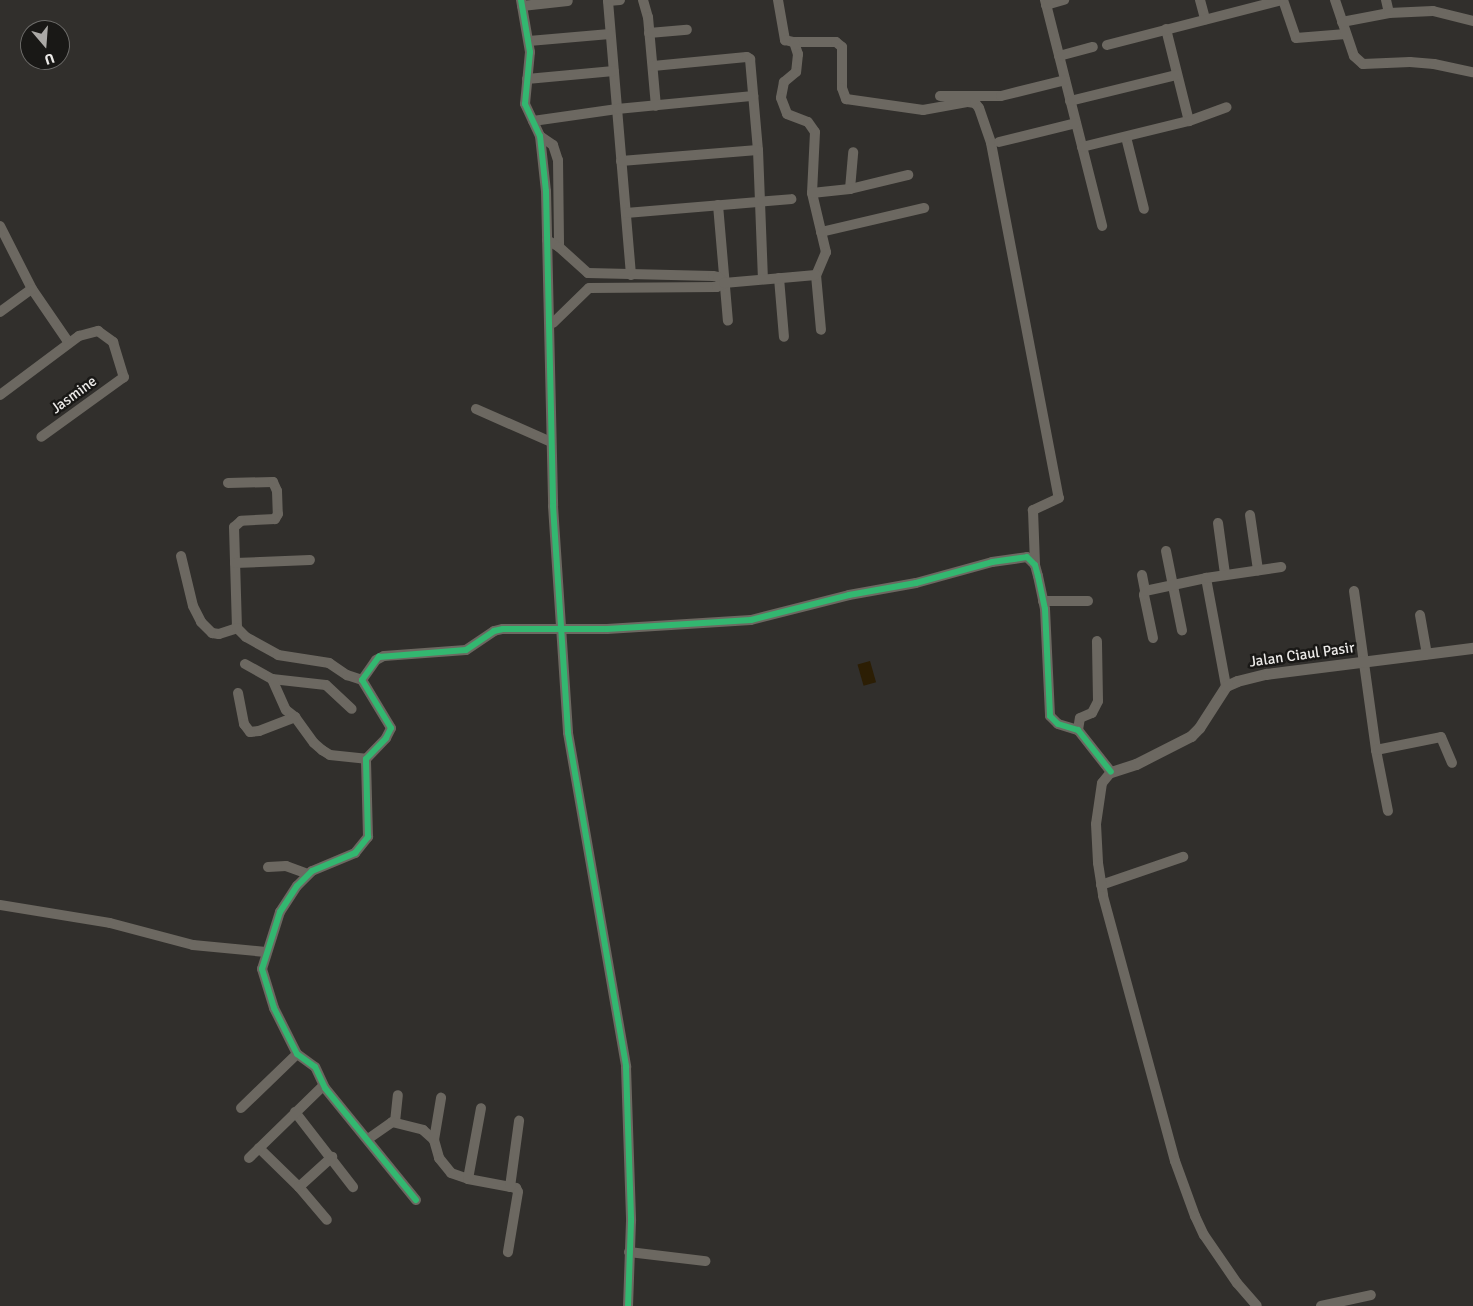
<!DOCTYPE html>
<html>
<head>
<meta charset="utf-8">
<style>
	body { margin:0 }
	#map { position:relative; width:1473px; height:1306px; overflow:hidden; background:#312f2c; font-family:Signika,sans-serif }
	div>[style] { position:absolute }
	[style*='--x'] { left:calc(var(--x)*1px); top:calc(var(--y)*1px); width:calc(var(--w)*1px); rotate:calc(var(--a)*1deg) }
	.water>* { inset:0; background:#2c1e04; transform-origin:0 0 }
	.minor>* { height:10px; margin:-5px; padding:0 5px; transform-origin:5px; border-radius:5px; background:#6c6861 }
	.tertiary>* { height:11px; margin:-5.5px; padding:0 5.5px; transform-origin:5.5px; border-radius:5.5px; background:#6c6861 }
	.cycleway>* { height:6px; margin:-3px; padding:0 3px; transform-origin:3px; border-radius:3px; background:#33b770 }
	span { translate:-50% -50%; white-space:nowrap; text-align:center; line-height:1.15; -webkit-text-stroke:5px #191816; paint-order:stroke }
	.street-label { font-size:15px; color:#eceae8 }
	.north { position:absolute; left:20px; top:20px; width:50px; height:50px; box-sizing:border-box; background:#191816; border:1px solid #6d6c6a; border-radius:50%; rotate:162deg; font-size:14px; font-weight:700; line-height:20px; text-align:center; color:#eceae8 }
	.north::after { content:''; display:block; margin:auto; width:18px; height:22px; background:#aba9a6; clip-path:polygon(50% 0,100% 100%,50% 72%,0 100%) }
</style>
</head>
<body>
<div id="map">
	<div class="water">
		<div style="left:870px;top:661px;width:22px;height:13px;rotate:74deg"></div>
	</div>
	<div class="minor">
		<div style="--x:521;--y:0;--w:53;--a:80.2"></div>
		<div style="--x:530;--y:52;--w:52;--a:95.5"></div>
		<div style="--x:525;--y:104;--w:35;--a:65"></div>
		<div style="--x:540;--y:136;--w:55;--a:83.8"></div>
		<div style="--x:546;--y:191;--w:315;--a:88.7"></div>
		<div style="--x:553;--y:506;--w:227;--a:86.2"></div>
		<div style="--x:568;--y:733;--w:339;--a:80.1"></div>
		<div style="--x:626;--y:1067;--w:154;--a:88.1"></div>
		<div style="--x:631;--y:1221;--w:85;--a:92"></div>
		<div style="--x:620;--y:0;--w:12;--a:175"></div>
		<div style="--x:608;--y:1;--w:275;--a:85.2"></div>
		<div style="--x:643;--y:0;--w:18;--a:74"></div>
		<div style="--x:648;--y:17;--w:89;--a:84.9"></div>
		<div style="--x:778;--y:0;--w:41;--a:80.1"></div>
		<div style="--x:785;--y:40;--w:9;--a:13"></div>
		<div style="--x:794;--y:42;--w:42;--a:0"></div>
		<div style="--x:836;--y:42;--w:8;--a:40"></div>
		<div style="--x:842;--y:47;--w:41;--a:90"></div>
		<div style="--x:842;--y:88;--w:12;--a:70"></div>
		<div style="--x:846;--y:99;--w:78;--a:8.1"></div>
		<div style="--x:923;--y:110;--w:46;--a:-10.1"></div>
		<div style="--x:968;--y:102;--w:7;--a:8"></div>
		<div style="--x:975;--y:103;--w:6;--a:51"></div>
		<div style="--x:979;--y:108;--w:37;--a:71"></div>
		<div style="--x:991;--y:143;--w:361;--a:79.2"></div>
		<div style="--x:1059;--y:498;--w:29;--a:155"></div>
		<div style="--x:1033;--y:510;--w:55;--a:87.9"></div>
		<div style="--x:1045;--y:0;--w:233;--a:75.8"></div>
		<div style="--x:1200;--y:0;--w:20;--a:75"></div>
		<div style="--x:1283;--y:0;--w:40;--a:71.1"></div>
		<div style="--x:1296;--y:38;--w:50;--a:-4.6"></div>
		<div style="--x:1335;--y:0;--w:59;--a:71.3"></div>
		<div style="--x:1354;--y:56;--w:12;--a:42"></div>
		<div style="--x:1363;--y:64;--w:47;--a:-2.4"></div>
		<div style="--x:1410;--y:62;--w:24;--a:5"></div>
		<div style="--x:1434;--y:64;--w:40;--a:12"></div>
		<div style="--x:1386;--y:0;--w:13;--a:77"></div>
		<div style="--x:1046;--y:5;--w:19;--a:-16"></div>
		<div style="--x:522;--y:6;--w:46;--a:-6.2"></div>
		<div style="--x:1342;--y:22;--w:48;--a:-10.8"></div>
		<div style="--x:1389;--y:13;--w:44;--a:-2.6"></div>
		<div style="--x:1433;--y:11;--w:41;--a:14"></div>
		<div style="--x:1166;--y:29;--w:95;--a:76"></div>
		<div style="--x:649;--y:33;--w:38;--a:-5"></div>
		<div style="--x:529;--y:41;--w:81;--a:-4.9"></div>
		<div style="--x:794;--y:42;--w:13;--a:72"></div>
		<div style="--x:798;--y:54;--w:18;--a:96"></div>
		<div style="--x:796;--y:72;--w:16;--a:140"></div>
		<div style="--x:784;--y:82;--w:16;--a:101"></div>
		<div style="--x:781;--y:98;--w:17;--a:69"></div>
		<div style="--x:787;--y:114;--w:22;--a:21"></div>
		<div style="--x:808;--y:122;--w:12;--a:55"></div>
		<div style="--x:815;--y:132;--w:61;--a:92.8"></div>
		<div style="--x:812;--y:193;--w:61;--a:76.7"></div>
		<div style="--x:826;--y:252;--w:25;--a:113"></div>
		<div style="--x:816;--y:275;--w:55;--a:84.8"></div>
		<div style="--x:1107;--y:45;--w:181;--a:-14.4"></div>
		<div style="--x:1059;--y:56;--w:35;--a:-15"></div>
		<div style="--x:653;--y:66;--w:94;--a:-5.5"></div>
		<div style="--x:747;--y:57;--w:4;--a:34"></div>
		<div style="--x:750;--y:59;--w:91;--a:85"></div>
		<div style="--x:758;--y:150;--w:129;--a:87.8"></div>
		<div style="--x:527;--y:79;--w:87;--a:-5.3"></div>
		<div style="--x:940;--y:96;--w:61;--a:0"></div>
		<div style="--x:1001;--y:96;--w:66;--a:-14"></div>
		<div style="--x:1070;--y:101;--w:110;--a:-13.7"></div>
		<div style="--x:533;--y:121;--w:85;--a:-8.1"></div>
		<div style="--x:617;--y:109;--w:137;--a:-5.5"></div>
		<div style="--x:540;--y:136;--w:16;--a:35"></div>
		<div style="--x:553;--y:145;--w:16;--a:72"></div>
		<div style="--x:558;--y:160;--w:87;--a:89.3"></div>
		<div style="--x:1126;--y:137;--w:74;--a:76"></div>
		<div style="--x:999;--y:142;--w:79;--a:-13.9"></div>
		<div style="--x:1082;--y:147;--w:110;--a:-13.7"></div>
		<div style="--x:1189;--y:121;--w:40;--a:-20.2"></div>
		<div style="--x:621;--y:161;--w:137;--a:-4.6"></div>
		<div style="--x:850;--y:189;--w:37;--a:-85"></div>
		<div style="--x:812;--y:193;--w:38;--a:-6"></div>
		<div style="--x:850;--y:189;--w:60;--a:-13.6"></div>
		<div style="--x:718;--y:205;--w:116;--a:85.1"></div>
		<div style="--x:626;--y:213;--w:166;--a:-4.8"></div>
		<div style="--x:0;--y:226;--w:71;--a:63.1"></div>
		<div style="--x:32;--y:289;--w:65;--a:55.6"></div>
		<div style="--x:821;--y:232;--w:106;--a:-13.1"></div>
		<div style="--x:547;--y:240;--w:14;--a:30"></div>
		<div style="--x:559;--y:247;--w:39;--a:42"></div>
		<div style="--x:588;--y:273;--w:125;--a:1.4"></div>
		<div style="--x:713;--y:276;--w:5;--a:11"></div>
		<div style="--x:718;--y:277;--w:8;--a:45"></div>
		<div style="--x:779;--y:278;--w:59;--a:85.2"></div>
		<div style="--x:0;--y:312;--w:39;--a:-36"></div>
		<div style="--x:553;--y:323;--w:50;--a:-44.2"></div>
		<div style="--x:589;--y:288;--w:128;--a:-0.4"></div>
		<div style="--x:717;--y:287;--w:8;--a:-30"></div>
		<div style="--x:724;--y:283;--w:92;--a:-5"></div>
		<div style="--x:0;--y:395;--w:99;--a:-36.8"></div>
		<div style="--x:79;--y:336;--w:20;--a:-15"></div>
		<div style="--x:98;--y:331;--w:19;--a:36"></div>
		<div style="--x:113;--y:342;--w:37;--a:73"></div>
		<div style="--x:124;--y:377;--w:102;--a:144.1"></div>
		<div style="--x:476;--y:409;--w:82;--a:23.7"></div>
		<div style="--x:228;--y:483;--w:45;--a:-1.3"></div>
		<div style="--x:273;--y:482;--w:10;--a:66"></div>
		<div style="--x:277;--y:491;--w:23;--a:88"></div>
		<div style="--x:278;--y:514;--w:6;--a:121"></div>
		<div style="--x:275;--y:519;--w:34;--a:177"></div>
		<div style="--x:241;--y:521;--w:9;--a:139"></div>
		<div style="--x:234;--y:527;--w:101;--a:88.3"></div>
		<div style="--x:1250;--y:515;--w:56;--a:81.7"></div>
		<div style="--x:1218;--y:523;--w:51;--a:82.2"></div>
		<div style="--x:1166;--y:551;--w:81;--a:78.6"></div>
		<div style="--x:181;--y:556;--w:51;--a:76.5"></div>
		<div style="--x:193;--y:606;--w:18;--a:63"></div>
		<div style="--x:201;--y:622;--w:16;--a:45"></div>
		<div style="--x:212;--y:633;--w:7;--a:8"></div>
		<div style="--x:219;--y:634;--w:19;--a:-18"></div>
		<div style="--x:235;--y:563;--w:75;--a:-2.3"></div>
		<div style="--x:1142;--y:575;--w:16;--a:79"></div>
		<div style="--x:1354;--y:591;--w:161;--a:82.1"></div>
		<div style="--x:1376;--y:750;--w:62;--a:78.9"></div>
		<div style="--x:1043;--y:601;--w:45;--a:0"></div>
		<div style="--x:1420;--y:615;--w:40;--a:80"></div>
		<div style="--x:237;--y:628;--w:13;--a:45"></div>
		<div style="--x:246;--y:637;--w:37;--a:29"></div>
		<div style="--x:278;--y:655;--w:52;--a:8.9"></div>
		<div style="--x:329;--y:663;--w:22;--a:34"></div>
		<div style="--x:347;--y:675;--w:16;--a:18"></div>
		<div style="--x:1153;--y:638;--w:44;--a:-101.8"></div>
		<div style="--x:1144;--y:595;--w:4;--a:-76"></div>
		<div style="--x:1145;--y:591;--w:62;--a:-12"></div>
		<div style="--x:245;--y:664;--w:31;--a:29"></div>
		<div style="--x:272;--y:679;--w:54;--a:6.3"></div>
		<div style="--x:326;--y:685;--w:35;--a:43"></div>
		<div style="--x:272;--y:679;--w:34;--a:66"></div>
		<div style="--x:286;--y:710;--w:11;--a:38"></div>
		<div style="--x:295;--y:717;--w:32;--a:54"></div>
		<div style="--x:314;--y:743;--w:11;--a:41"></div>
		<div style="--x:322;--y:750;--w:9;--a:32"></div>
		<div style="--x:330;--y:755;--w:36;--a:6"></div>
		<div style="--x:1226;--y:686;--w:110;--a:-100.5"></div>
		<div style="--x:1206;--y:578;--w:76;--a:-8.3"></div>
		<div style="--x:238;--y:693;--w:32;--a:79"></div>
		<div style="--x:244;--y:724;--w:10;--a:53"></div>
		<div style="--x:250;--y:732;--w:9;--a:-6"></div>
		<div style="--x:259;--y:731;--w:39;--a:-21"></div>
		<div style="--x:1078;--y:730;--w:12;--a:-81"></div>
		<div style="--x:1080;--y:718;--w:13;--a:-23"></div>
		<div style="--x:1092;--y:713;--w:13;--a:-63"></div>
		<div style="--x:1098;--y:701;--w:60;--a:-91"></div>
		<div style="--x:1376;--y:750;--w:66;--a:-11.3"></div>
		<div style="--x:1441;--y:737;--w:28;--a:67"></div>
		<div style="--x:268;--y:867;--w:18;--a:-3"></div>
		<div style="--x:286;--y:866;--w:23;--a:20"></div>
		<div style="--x:1101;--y:885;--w:87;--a:-18.9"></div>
		<div style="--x:0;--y:905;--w:111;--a:9.3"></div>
		<div style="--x:110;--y:923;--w:86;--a:14.8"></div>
		<div style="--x:193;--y:945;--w:73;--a:5.5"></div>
		<div style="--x:241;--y:1108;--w:78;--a:-44"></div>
		<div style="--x:295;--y:1112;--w:95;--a:52.3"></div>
		<div style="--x:395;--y:1122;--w:27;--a:-84"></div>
		<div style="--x:368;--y:1139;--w:29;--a:-35"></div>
		<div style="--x:392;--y:1122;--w:32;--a:14"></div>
		<div style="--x:423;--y:1130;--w:15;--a:42"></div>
		<div style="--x:434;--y:1140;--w:19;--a:74"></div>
		<div style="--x:439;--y:1158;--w:19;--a:51"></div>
		<div style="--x:451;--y:1173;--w:18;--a:19"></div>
		<div style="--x:468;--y:1179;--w:49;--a:10.6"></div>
		<div style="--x:516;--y:1188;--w:4;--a:63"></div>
		<div style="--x:518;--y:1192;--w:61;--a:99.5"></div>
		<div style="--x:434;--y:1140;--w:43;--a:-80.5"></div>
		<div style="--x:259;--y:1148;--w:56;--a:44.3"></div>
		<div style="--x:299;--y:1187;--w:43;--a:49.7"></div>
		<div style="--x:249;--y:1158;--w:103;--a:-44.2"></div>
		<div style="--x:468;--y:1179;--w:72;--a:-79.6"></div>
		<div style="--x:299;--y:1187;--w:45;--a:-42.3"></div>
		<div style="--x:510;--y:1187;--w:67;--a:-82.2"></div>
		<div style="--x:416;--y:1200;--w:144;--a:-129.1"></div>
		<div style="--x:325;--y:1088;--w:23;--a:-115"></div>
		<div style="--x:315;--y:1067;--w:22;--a:-144"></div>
		<div style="--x:297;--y:1054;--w:51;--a:-116.6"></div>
		<div style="--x:274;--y:1008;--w:41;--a:-107.1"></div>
		<div style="--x:262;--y:969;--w:60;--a:-72.5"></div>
		<div style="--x:280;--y:912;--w:31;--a:-57"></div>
		<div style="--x:297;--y:886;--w:21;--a:-45"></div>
		<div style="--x:312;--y:871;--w:47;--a:-22.7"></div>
		<div style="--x:355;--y:853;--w:21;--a:-51"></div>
		<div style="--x:368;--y:837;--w:78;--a:-91.5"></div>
		<div style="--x:366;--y:759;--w:29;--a:-46"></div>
		<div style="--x:386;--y:738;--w:11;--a:-63"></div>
		<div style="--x:391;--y:728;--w:56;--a:-121.1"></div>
		<div style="--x:362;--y:680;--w:24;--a:-55"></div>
		<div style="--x:376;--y:660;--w:9;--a:-27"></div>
		<div style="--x:384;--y:656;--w:82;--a:-4.2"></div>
		<div style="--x:466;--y:650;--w:34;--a:-34"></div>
		<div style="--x:494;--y:631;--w:9;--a:-13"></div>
		<div style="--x:503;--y:629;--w:104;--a:0"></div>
		<div style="--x:607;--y:629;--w:144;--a:-3.6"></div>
		<div style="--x:751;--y:620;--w:101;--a:-14.3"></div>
		<div style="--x:849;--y:595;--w:68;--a:-10.2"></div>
		<div style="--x:916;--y:583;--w:79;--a:-15.4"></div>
		<div style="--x:992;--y:562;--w:35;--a:-8"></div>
		<div style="--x:1027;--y:557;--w:11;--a:45"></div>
		<div style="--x:1035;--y:565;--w:11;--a:75"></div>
		<div style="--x:1038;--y:576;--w:34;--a:78"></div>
		<div style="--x:1045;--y:609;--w:107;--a:87.3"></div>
		<div style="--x:1050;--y:716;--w:11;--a:45"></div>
		<div style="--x:1058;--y:724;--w:21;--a:17"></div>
		<div style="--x:1078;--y:730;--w:53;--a:51.8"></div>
		<div style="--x:1111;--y:772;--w:14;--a:129"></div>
		<div style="--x:1102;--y:783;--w:41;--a:98.3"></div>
		<div style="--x:1096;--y:824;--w:39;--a:87"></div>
		<div style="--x:1098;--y:863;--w:33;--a:81"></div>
		<div style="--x:1103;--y:896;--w:275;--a:74.8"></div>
		<div style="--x:1175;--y:1161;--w:59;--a:70"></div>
		<div style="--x:1195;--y:1216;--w:21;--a:65"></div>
		<div style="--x:1204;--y:1235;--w:58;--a:55.5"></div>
		<div style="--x:1237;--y:1283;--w:30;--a:49"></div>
		<div style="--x:629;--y:1252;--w:77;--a:6.8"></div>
		<div style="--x:1321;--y:1306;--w:51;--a:-12.4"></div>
	</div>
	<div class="tertiary">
		<div style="--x:1111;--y:772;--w:26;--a:-18"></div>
		<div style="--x:1136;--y:764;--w:62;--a:-27"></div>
		<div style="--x:1191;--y:736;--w:11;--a:-45"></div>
		<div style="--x:1199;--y:728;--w:50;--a:-57.3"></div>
		<div style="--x:1226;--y:686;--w:12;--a:-24"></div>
		<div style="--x:1237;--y:681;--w:30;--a:-14"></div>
		<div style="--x:1266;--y:674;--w:209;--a:-7.2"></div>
	</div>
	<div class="cycleway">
		<div style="--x:521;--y:0;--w:53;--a:80.2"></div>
		<div style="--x:530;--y:52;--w:52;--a:95.5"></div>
		<div style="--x:525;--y:104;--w:35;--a:65"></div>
		<div style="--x:540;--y:136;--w:55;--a:83.8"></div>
		<div style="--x:546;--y:191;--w:315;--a:88.7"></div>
		<div style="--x:553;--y:506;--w:227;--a:86.2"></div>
		<div style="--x:568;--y:733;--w:339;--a:80.1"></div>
		<div style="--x:626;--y:1067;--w:154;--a:88.1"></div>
		<div style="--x:631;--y:1221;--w:85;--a:92"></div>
		<div style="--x:416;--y:1200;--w:144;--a:-129.1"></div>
		<div style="--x:325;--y:1088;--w:23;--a:-115"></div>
		<div style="--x:315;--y:1067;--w:22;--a:-144"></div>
		<div style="--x:297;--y:1054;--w:51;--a:-116.6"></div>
		<div style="--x:274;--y:1008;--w:41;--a:-107.1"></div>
		<div style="--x:262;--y:969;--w:60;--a:-72.5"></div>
		<div style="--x:280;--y:912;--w:31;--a:-57"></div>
		<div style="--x:297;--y:886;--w:21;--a:-45"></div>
		<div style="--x:312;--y:871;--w:47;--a:-22.7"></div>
		<div style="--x:355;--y:853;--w:21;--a:-51"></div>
		<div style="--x:368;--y:837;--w:78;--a:-91.5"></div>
		<div style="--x:366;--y:759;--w:29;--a:-46"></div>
		<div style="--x:386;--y:738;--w:11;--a:-63"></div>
		<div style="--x:391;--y:728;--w:56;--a:-121.1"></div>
		<div style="--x:362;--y:680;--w:29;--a:-54"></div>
		<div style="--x:379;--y:657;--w:87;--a:-4.6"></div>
		<div style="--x:466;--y:650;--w:34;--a:-34"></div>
		<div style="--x:494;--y:631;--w:9;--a:-13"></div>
		<div style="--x:503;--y:629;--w:104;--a:0"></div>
		<div style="--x:607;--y:629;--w:144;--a:-3.6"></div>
		<div style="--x:751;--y:620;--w:101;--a:-14.3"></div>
		<div style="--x:849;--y:595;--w:68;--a:-10.2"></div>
		<div style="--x:916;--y:583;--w:79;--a:-15.4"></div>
		<div style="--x:992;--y:562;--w:35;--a:-8"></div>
		<div style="--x:1027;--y:557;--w:11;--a:45"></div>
		<div style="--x:1035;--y:565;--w:11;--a:75"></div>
		<div style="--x:1038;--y:576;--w:34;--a:78"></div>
		<div style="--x:1045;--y:609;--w:107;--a:87.3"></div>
		<div style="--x:1050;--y:716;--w:11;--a:45"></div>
		<div style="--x:1058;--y:724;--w:21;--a:17"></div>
		<div style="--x:1078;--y:730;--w:53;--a:51.8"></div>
	</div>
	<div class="street-label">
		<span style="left:74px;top:395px;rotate:-36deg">Jasmine</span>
		<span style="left:1302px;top:655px;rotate:-8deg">Jalan Ciaul Pasir</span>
	</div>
	<div class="north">U</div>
</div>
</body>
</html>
